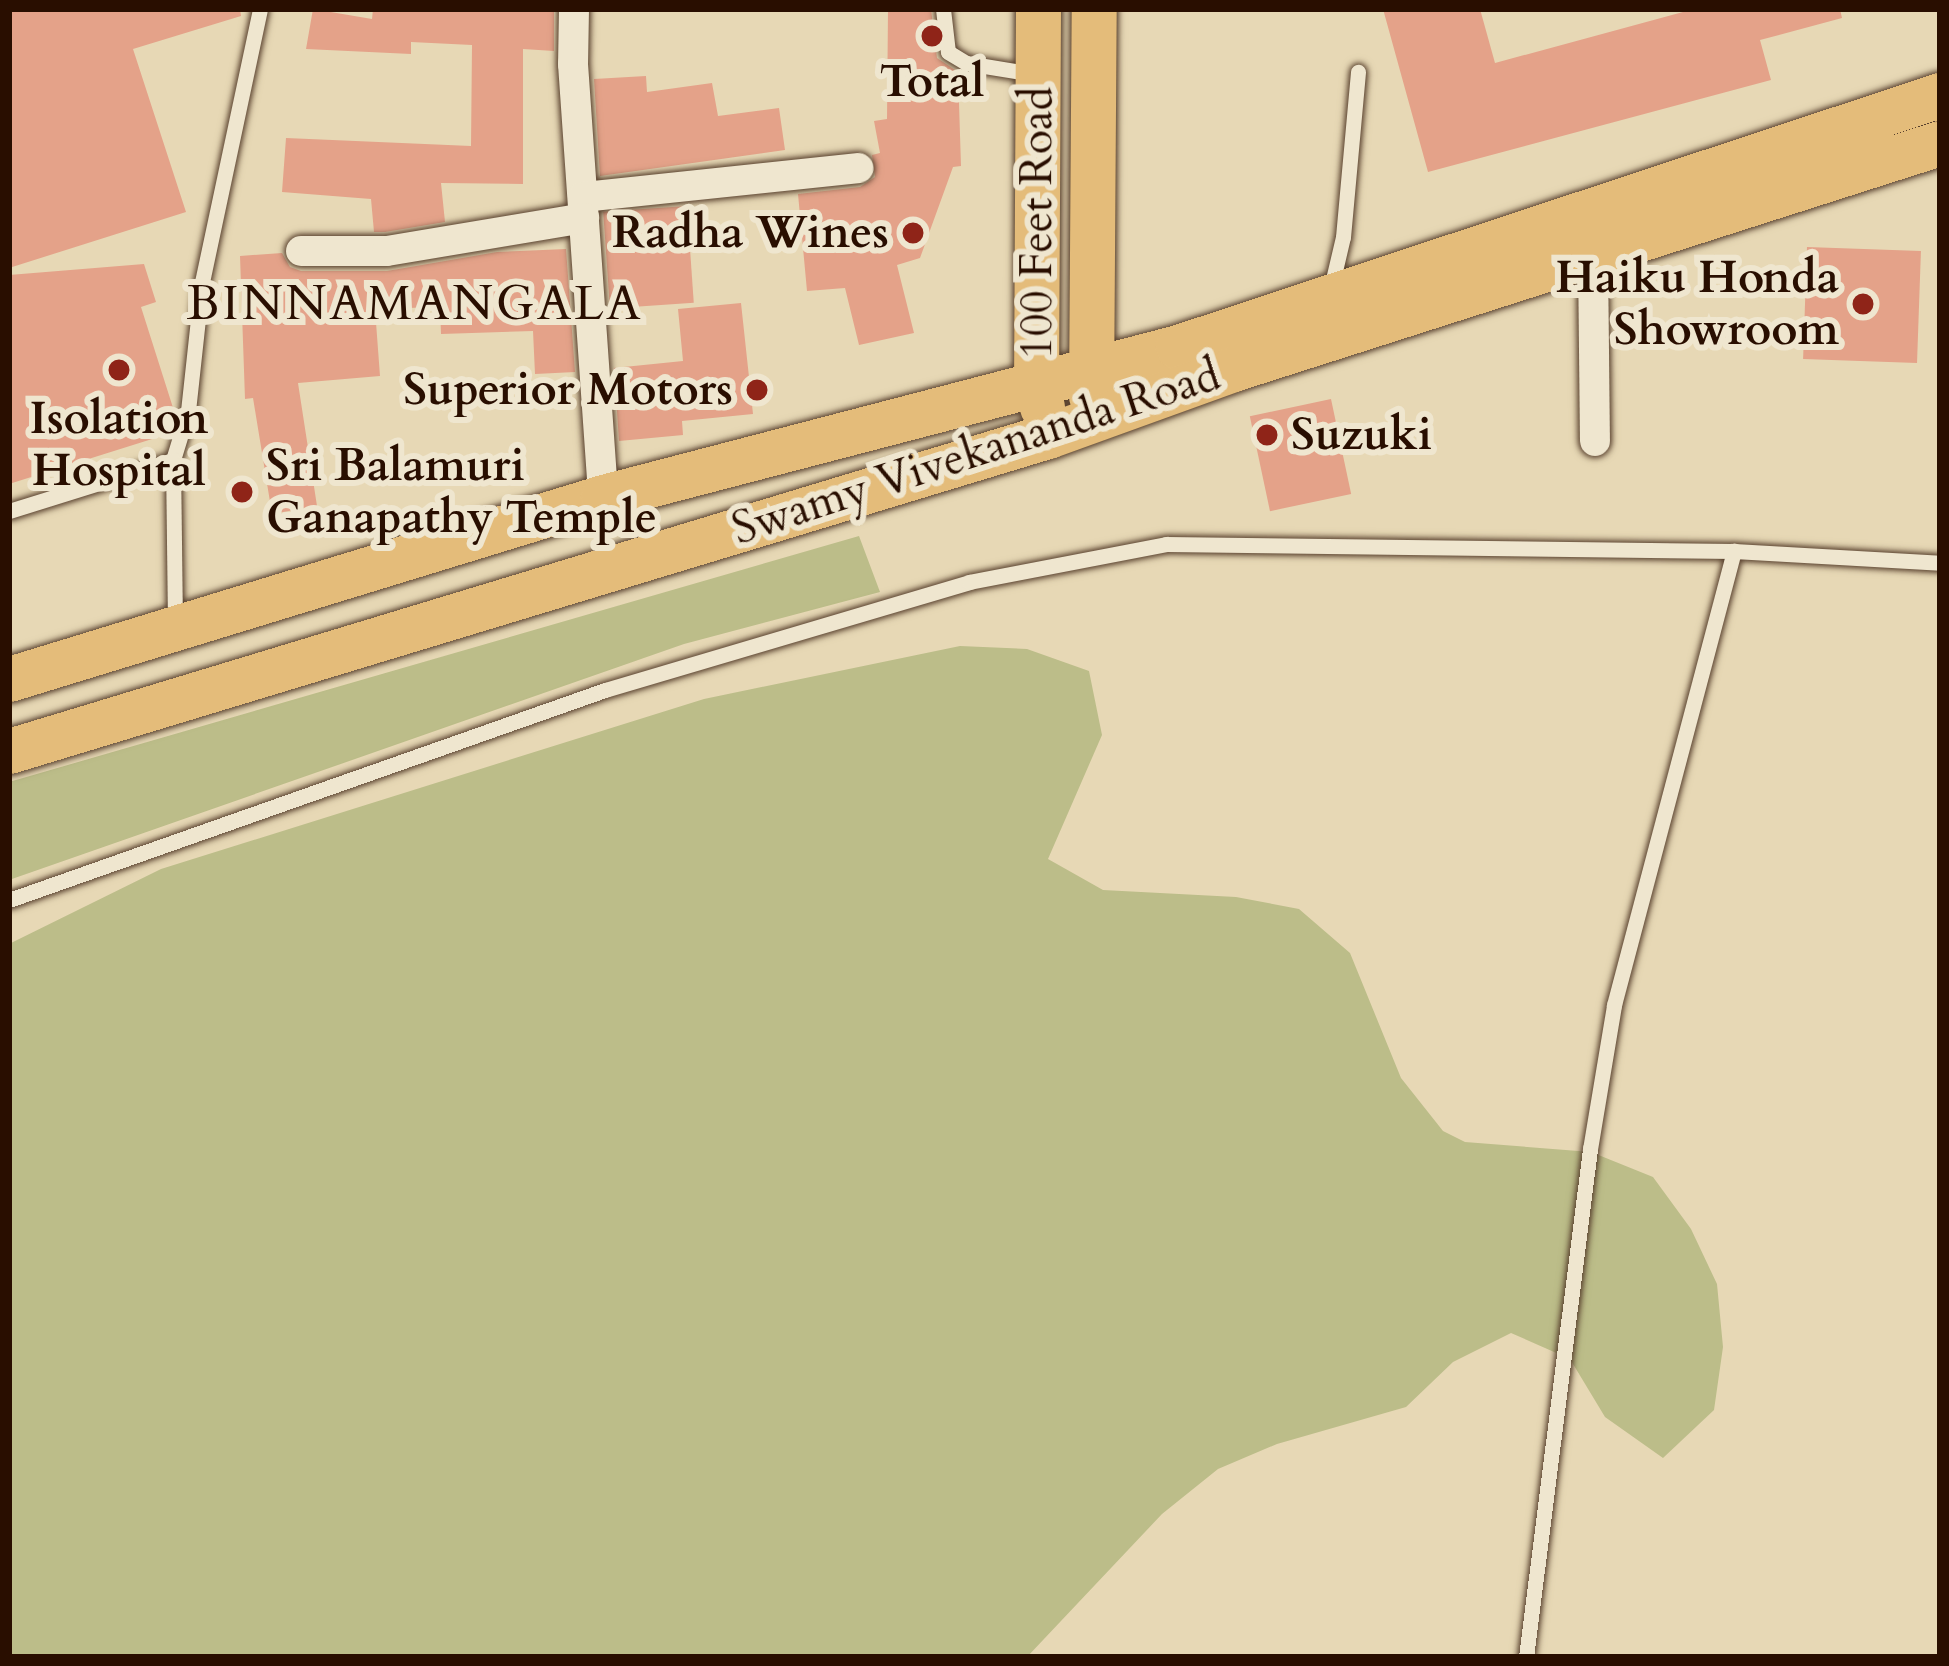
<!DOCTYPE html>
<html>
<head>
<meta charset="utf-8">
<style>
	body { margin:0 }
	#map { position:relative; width:1949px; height:1666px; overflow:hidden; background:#e7d8b5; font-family:Cardo,serif }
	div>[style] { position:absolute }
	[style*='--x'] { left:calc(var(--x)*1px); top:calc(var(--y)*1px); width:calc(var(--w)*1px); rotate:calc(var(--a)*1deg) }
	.green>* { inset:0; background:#bcbd89 }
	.building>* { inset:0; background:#e4a289; transform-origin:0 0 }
	.roads { filter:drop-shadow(0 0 3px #58402d) drop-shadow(0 0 3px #58402d) }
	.lane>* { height:15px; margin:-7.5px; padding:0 7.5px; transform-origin:7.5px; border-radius:7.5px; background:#efe6cf }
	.street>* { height:30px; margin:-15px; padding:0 15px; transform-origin:15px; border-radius:15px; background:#efe6cf }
	.primary>* { height:45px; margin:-22.5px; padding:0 22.5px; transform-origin:22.5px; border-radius:22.5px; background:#e4bc7a }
	.dots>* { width:33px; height:33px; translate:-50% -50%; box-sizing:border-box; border:6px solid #efe6cf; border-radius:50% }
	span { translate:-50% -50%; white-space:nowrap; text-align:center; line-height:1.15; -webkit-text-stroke:12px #efe6cf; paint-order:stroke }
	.poi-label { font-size:45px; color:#290e00; font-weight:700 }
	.right { translate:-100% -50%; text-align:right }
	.left { translate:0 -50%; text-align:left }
	.street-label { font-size:45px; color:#290e00 }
	.neighbourhood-label { font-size:48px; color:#290e00; letter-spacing:3px }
	.frame { position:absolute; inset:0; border:12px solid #290e00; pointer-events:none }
</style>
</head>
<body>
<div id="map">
	<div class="green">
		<div style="clip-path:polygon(859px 536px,880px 592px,684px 644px,9px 880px,9px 782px)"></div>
		<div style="clip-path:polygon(960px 646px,1027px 649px,1089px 671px,1102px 735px,1048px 859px,1103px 890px,1236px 897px,1299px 909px,1350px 953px,1401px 1078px,1443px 1131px,1465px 1142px,1591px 1152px,1653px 1177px,1691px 1229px,1717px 1284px,1723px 1347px,1714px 1410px,1663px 1458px,1605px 1417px,1570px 1359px,1511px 1333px,1453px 1362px,1406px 1407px,1277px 1444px,1218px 1469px,1162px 1514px,1027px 1657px,9px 1657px,9px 944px,161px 869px,704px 699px)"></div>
	</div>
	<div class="building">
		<div style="clip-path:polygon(9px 9px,240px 9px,241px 16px,133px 49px,186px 212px,9px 268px)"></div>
		<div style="clip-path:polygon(313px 9px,372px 19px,373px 9px,554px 9px,554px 51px,523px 49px,523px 184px,441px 183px,445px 222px,385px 232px,374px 232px,371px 199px,282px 192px,286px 138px,471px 146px,472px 45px,411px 42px,411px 54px,306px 49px)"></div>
		<div style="clip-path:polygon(888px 9px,931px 9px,937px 58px,958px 72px,961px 166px,953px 167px,920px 258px,897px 265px,914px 333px,859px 345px,845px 288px,807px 291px,798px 194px,860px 187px,875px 177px,872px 155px,880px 153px,874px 121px,887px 119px)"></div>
		<div style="clip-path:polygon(1383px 9px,1480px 9px,1495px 63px,1694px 9px,1840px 9px,1842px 18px,1760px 40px,1771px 80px,1428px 172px)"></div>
		<div style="clip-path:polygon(646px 76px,647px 92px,712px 83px,718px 116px,779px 108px,785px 150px,600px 176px,594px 79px)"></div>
		<div style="left:687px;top:206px;width:97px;height:84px;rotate:86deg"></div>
		<div style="left:1807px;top:247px;width:114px;height:112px;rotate:2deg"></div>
		<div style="clip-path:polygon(566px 249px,575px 372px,535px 374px,533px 331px,441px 334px,440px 307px,375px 309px,380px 376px,298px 383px,317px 506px,272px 514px,253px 398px,245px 399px,240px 256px,282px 253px,290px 267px,301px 271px,387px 271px,497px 252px)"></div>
		<div style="clip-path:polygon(144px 264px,156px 302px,141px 307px,175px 414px,168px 434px,9px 484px,9px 275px)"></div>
		<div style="clip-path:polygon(741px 303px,753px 414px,682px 421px,683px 435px,619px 441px,614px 368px,683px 361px,678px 309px)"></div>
		<div style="left:1331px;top:399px;width:97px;height:83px;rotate:78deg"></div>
	</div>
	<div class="roads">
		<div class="lane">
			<div style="--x:943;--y:9;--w:43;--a:83.4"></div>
			<div style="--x:948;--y:52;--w:21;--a:31"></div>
			<div style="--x:966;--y:63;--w:69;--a:9.2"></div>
			<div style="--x:1331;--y:288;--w:52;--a:-76.8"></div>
			<div style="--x:1343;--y:237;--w:166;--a:-84.8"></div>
			<div style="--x:173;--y:460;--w:51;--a:-73"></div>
			<div style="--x:188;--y:411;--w:130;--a:-83.8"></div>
			<div style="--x:202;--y:282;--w:279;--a:-78"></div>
			<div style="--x:9;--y:511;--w:172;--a:-17.3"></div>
			<div style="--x:173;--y:460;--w:160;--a:89.3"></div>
			<div style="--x:9;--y:900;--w:632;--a:-19.41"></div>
			<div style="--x:605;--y:690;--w:380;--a:-16.5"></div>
			<div style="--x:969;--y:582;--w:201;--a:-10.9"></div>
			<div style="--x:1166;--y:544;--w:568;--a:0.71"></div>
			<div style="--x:1734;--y:551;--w:206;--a:3.3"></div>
			<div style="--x:1526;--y:1657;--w:512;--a:-82.82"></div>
			<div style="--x:1590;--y:1149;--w:146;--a:-80.5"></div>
			<div style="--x:1614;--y:1005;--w:470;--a:-75.2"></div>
		</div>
		<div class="street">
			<div style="--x:574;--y:9;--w:55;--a:91"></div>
			<div style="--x:573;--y:64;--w:434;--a:86"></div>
			<div style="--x:583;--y:197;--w:277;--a:-6"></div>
			<div style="--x:301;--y:251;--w:86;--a:0"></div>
			<div style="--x:387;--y:251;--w:200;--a:-9.5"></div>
			<div style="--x:1593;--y:255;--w:186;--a:89.4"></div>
		</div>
		<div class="primary">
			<div style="--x:1038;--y:9;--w:372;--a:90.3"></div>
			<div style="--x:1036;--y:381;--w:27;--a:77"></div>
			<div style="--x:1091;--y:396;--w:387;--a:-89.6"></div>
			<div style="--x:9;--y:679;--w:621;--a:-17.03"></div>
			<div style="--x:603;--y:497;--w:594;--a:-14.62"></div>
			<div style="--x:1178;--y:347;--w:803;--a:-18.3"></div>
			<div style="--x:9;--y:751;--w:1086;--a:-16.87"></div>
			<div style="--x:1048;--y:436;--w:197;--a:-19.9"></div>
			<div style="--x:1233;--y:369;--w:742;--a:-17.73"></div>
		</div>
	</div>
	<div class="dots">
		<div style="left:932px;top:36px;background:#8f2418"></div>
		<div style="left:913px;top:233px;background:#8f2418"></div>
		<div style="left:1863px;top:304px;background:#8f2418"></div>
		<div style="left:119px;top:370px;background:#8f2418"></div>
		<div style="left:757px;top:390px;background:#8f2418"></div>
		<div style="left:1267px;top:435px;background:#8f2418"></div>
		<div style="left:242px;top:492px;background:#8f2418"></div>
	</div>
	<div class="poi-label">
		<span style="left:932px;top:82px">Total</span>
		<span class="right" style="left:889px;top:233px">Radha Wines</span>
		<span class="right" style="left:1839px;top:304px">Haiku Honda<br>Showroom</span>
		<span class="right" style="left:733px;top:390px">Superior Motors</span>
		<span style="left:119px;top:445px">Isolation<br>Hospital</span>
		<span class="left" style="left:1291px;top:435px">Suzuki</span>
		<span class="left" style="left:266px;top:492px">Sri Balamuri<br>Ganapathy Temple</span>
	</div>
	<div class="street-label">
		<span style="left:1037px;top:223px;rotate:-90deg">100 Feet Road</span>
		<span style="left:976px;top:452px;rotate:-18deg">Swamy Vivekananda Road</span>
	</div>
	<div class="neighbourhood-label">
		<span style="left:415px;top:304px">BINNAMANGALA</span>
	</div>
	<div class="frame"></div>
</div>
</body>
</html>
